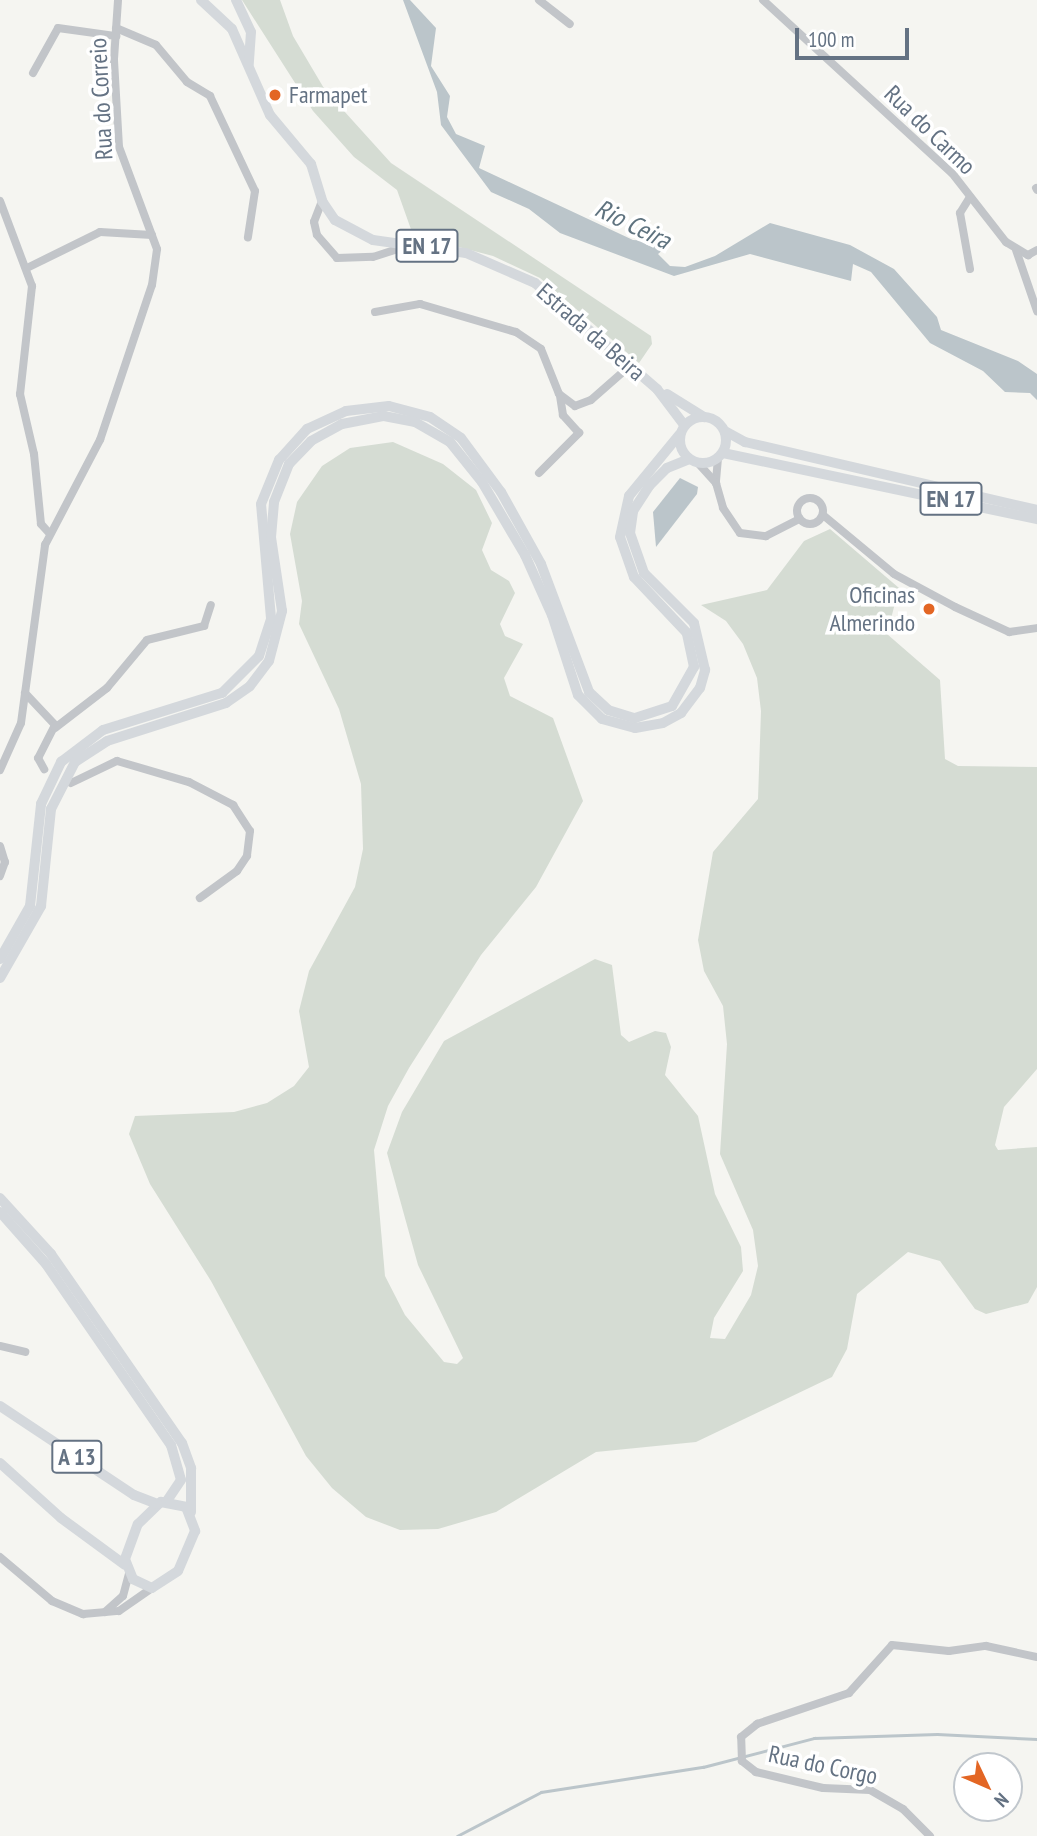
<!DOCTYPE html>
<html>
<head>
<meta charset="utf-8">
<style>
	body { margin:0 }
	#map { position:relative; width:1037px; height:1836px; overflow:hidden; background:#f5f5f1; font-family:"PT Sans Narrow",sans-serif }
	div>[style] { position:absolute }
	[style*='--x'] { left:calc(var(--x)*1px); top:calc(var(--y)*1px); width:calc(var(--w)*1px); rotate:calc(var(--a)*1deg) }
	.green>* { inset:0; background:#d5dcd3 }
	.water>* { inset:0; background:#bbc5ca }
	.stream>* { height:2.5px; margin:-1.25px; padding:0 1.25px; transform-origin:1.25px; border-radius:1.25px; background:#bbc5ca }
	.minor>* { height:8px; margin:-4px; padding:0 4px; transform-origin:4px; border-radius:4px; background:#c2c5c9 }
	.minor>.ring { margin:-4px; padding:0; box-sizing:content-box; background:none; border:8px solid #c2c5c9; border-radius:50% }
	.major>* { height:10px; margin:-5px; padding:0 5px; transform-origin:5px; border-radius:5px; background:#d4d8dc }
	.major>.ring { margin:-5px; padding:0; box-sizing:content-box; background:none; border:10px solid #d4d8dc; border-radius:50% }
	.highway>* { height:10px; margin:-5px; padding:0 5px; transform-origin:5px; border-radius:5px; background:#d4d8dc }
	.dots>* { width:19px; height:19px; translate:-50% -50%; box-sizing:border-box; border:4px solid #fff; border-radius:50% }
	span { translate:-50% -50%; white-space:nowrap; text-align:center; line-height:1.15; -webkit-text-stroke:7px #fff; paint-order:stroke }
	.shield-label span { padding:2px 5px; background:#fff; border:2px solid; border-radius:5px; -webkit-text-stroke-width:0 }
	.shield-label { font-size:23px; color:#647283; font-weight:700 }
	.poi-label { font-size:24px; color:#647283 }
	.left { translate:0 -50%; text-align:left }
	.right { translate:-100% -50%; text-align:right }
	.street-label { font-size:24px; color:#647283 }
	.water-label { font-size:26px; color:#5f737f; font-style:italic }
	.north { position:absolute; left:953px; top:1752px; width:70px; height:70px; box-sizing:border-box; background:#fff; border:2px solid #c1c7cd; border-radius:50%; rotate:134deg; font-size:19px; font-weight:700; line-height:28px; text-align:center; color:#647283 }
	.north::after { content:''; display:block; margin:auto; width:24px; height:32px; background:#e36624; clip-path:polygon(50% 0,100% 100%,50% 72%,0 100%) }
	.scale { position:absolute; left:795px; top:28px; width:114px; height:32px; box-sizing:border-box; border:4px solid #647283; border-top:0; padding-left:9px; font-size:21px; line-height:24px; white-space:nowrap; color:#647283; -webkit-text-stroke:5px #fff; paint-order:stroke }
</style>
</head>
<body>
<div id="map">
	<div class="green">
		<div style="clip-path:polygon(242px 0,280px 0,293px 36px,325px 90px,391px 163px,651px 336px,652px 344px,639px 363px,540px 278px,493px 256px,413px 235px,397px 190px,354px 157px,313px 111px)"></div>
		<div style="clip-path:polygon(393px 442px,443px 464px,476px 490px,492px 523px,482px 550px,491px 570px,509px 581px,515px 593px,500px 624px,505px 636px,523px 644px,504px 678px,510px 696px,553px 718px,583px 801px,536px 887px,481px 955px,409px 1068px,388px 1106px,374px 1150px,385px 1276px,405px 1315px,444px 1362px,457px 1364px,463px 1358px,418px 1265px,387px 1153px,402px 1112px,444px 1041px,595px 959px,612px 965px,621px 1035px,629px 1042px,655px 1031px,666px 1033px,671px 1047px,665px 1075px,698px 1116px,715px 1194px,741px 1247px,743px 1271px,714px 1318px,710px 1338px,725px 1339px,751px 1295px,758px 1266px,753px 1230px,720px 1154px,727px 1044px,723px 1006px,704px 971px,698px 940px,713px 852px,758px 799px,761px 711px,757px 678px,743px 644px,726px 621px,701px 605px,767px 590px,804px 541px,830px 529px,899px 588px,887px 634px,940px 680px,945px 759px,958px 766px,1037px 767px,1037px 1069px,1004px 1107px,995px 1145px,998px 1150px,1037px 1147px,1037px 1287px,1028px 1303px,986px 1314px,975px 1309px,940px 1261px,908px 1252px,857px 1294px,847px 1349px,832px 1377px,696px 1442px,596px 1452px,496px 1512px,438px 1529px,400px 1530px,366px 1517px,332px 1488px,306px 1456px,211px 1281px,150px 1184px,129px 1134px,135px 1116px,234px 1112px,267px 1103px,294px 1086px,309px 1067px,299px 1011px,309px 971px,355px 887px,363px 849px,361px 784px,339px 709px,299px 624px,302px 601px,290px 534px,297px 502px,322px 466px,350px 448px)"></div>
	</div>
	<div class="water">
		<div style="clip-path:polygon(403px 0,410px 0,436px 28px,431px 66px,450px 96px,447px 117px,456px 134px,485px 146px,479px 168px,633px 240px,672px 242px,658px 254px,670px 266px,685px 267px,715px 256px,770px 223px,850px 245px,894px 269px,937px 317px,941px 330px,1018px 361px,1037px 374px,1037px 400px,1030px 393px,1005px 392px,983px 371px,930px 343px,871px 272px,853px 264px,851px 281px,750px 254px,674px 276px,560px 233px,529px 209px,491px 192px,441px 125px,437px 92px)"></div>
		<div style="clip-path:polygon(680px 478px,698px 487px,697px 494px,656px 547px,653px 512px)"></div>
	</div>
	<div class="stream">
		<div style="--x:457;--y:1836;--w:95;--a:-27.6"></div>
		<div style="--x:541;--y:1792;--w:164;--a:-8.8"></div>
		<div style="--x:703;--y:1767;--w:115;--a:-14.6"></div>
		<div style="--x:814;--y:1738;--w:123;--a:-1.9"></div>
		<div style="--x:937;--y:1734;--w:100;--a:2.9"></div>
	</div>
	<div class="minor">
		<div style="--x:539;--y:0;--w:39;--a:38"></div>
		<div style="--x:763;--y:0;--w:256;--a:42.5"></div>
		<div style="--x:952;--y:173;--w:88;--a:52"></div>
		<div style="--x:1006;--y:242;--w:26;--a:31"></div>
		<div style="--x:1028;--y:255;--w:10;--a:-29"></div>
		<div style="--x:116;--y:28;--w:43;--a:23"></div>
		<div style="--x:156;--y:45;--w:48;--a:50"></div>
		<div style="--x:187;--y:82;--w:27;--a:31"></div>
		<div style="--x:210;--y:96;--w:105;--a:64.7"></div>
		<div style="--x:255;--y:191;--w:47;--a:98.7"></div>
		<div style="--x:33;--y:73;--w:51;--a:-60.9"></div>
		<div style="--x:58;--y:28;--w:59;--a:7.9"></div>
		<div style="--x:1036;--y:188;--w:2;--a:63"></div>
		<div style="--x:0;--y:201;--w:91;--a:69.4"></div>
		<div style="--x:32;--y:286;--w:109;--a:96.3"></div>
		<div style="--x:20;--y:394;--w:62;--a:76.9"></div>
		<div style="--x:34;--y:454;--w:70;--a:84.3"></div>
		<div style="--x:41;--y:524;--w:12;--a:48"></div>
		<div style="--x:322;--y:201;--w:22;--a:111"></div>
		<div style="--x:314;--y:222;--w:13;--a:77"></div>
		<div style="--x:317;--y:235;--w:30;--a:49"></div>
		<div style="--x:337;--y:258;--w:36;--a:-2"></div>
		<div style="--x:373;--y:257;--w:36;--a:-18"></div>
		<div style="--x:1016;--y:250;--w:65;--a:71"></div>
		<div style="--x:29;--y:267;--w:79;--a:-26.2"></div>
		<div style="--x:100;--y:232;--w:52;--a:3.3"></div>
		<div style="--x:970;--y:269;--w:57;--a:-100.1"></div>
		<div style="--x:960;--y:213;--w:19;--a:-58"></div>
		<div style="--x:375;--y:312;--w:46;--a:-10.1"></div>
		<div style="--x:420;--y:304;--w:100;--a:16.3"></div>
		<div style="--x:516;--y:332;--w:30;--a:34"></div>
		<div style="--x:541;--y:349;--w:48;--a:68.2"></div>
		<div style="--x:559;--y:394;--w:20;--a:37"></div>
		<div style="--x:575;--y:406;--w:17;--a:-21"></div>
		<div style="--x:591;--y:400;--w:53;--a:-41.2"></div>
		<div style="--x:718;--y:458;--w:25;--a:95"></div>
		<div style="--x:716;--y:483;--w:26;--a:74"></div>
		<div style="--x:723;--y:508;--w:30;--a:56"></div>
		<div style="--x:740;--y:533;--w:26;--a:7"></div>
		<div style="--x:766;--y:536;--w:38;--a:-27"></div>
		<div style="--x:698;--y:463;--w:27;--a:48"></div>
		<div style="--x:539;--y:473;--w:57;--a:-45"></div>
		<div style="--x:579;--y:433;--w:24;--a:-132"></div>
		<div style="--x:563;--y:415;--w:18;--a:-99"></div>
		<div class="ring" style="left:797px;top:498px;width:18px;height:18px"></div>
		<div style="--x:823;--y:515;--w:92;--a:39.7"></div>
		<div style="--x:894;--y:574;--w:69;--a:28.4"></div>
		<div style="--x:955;--y:607;--w:60;--a:24.8"></div>
		<div style="--x:1009;--y:632;--w:28;--a:-8"></div>
		<div style="--x:25;--y:693;--w:44;--a:46.8"></div>
		<div style="--x:55;--y:725;--w:37;--a:117"></div>
		<div style="--x:38;--y:758;--w:13;--a:61"></div>
		<div style="--x:55;--y:728;--w:66;--a:-37.6"></div>
		<div style="--x:107;--y:688;--w:62;--a:-50.2"></div>
		<div style="--x:147;--y:640;--w:59;--a:-13.8"></div>
		<div style="--x:204;--y:626;--w:22;--a:-72"></div>
		<div style="--x:0;--y:770;--w:51;--a:-65.9"></div>
		<div style="--x:21;--y:723;--w:180;--a:-82.3"></div>
		<div style="--x:45;--y:545;--w:119;--a:-62.4"></div>
		<div style="--x:100;--y:440;--w:163;--a:-71.5"></div>
		<div style="--x:152;--y:285;--w:36;--a:-82"></div>
		<div style="--x:157;--y:249;--w:109;--a:-110.4"></div>
		<div style="--x:119;--y:147;--w:88;--a:-93.3"></div>
		<div style="--x:114;--y:59;--w:59;--a:-86.1"></div>
		<div style="--x:71;--y:783;--w:51;--a:-25.6"></div>
		<div style="--x:117;--y:761;--w:75;--a:16.3"></div>
		<div style="--x:189;--y:782;--w:50;--a:27.6"></div>
		<div style="--x:233;--y:805;--w:31;--a:57"></div>
		<div style="--x:250;--y:831;--w:25;--a:97"></div>
		<div style="--x:247;--y:856;--w:18;--a:124"></div>
		<div style="--x:237;--y:871;--w:46;--a:143.9"></div>
		<div style="--x:0;--y:846;--w:17;--a:73"></div>
		<div style="--x:5;--y:862;--w:15;--a:110"></div>
		<div style="--x:0;--y:1346;--w:26;--a:13"></div>
		<div style="--x:0;--y:1557;--w:68;--a:40.2"></div>
		<div style="--x:52;--y:1601;--w:34;--a:23"></div>
		<div style="--x:83;--y:1614;--w:36;--a:-5"></div>
		<div style="--x:119;--y:1611;--w:40;--a:-34.9"></div>
		<div style="--x:105;--y:1612;--w:24;--a:-42"></div>
		<div style="--x:123;--y:1596;--w:23;--a:-75"></div>
		<div style="--x:930;--y:1836;--w:38;--a:-135"></div>
		<div style="--x:903;--y:1809;--w:38;--a:-150"></div>
		<div style="--x:870;--y:1790;--w:47;--a:-177.6"></div>
		<div style="--x:823;--y:1788;--w:69;--a:-166.6"></div>
		<div style="--x:756;--y:1772;--w:18;--a:-142"></div>
		<div style="--x:742;--y:1761;--w:24;--a:-92"></div>
		<div style="--x:741;--y:1737;--w:21;--a:-39"></div>
		<div style="--x:757;--y:1724;--w:97;--a:-18.6"></div>
		<div style="--x:849;--y:1693;--w:64;--a:-48.1"></div>
		<div style="--x:892;--y:1645;--w:57;--a:6"></div>
		<div style="--x:949;--y:1651;--w:37;--a:-8"></div>
		<div style="--x:986;--y:1646;--w:52;--a:12.2"></div>
	</div>
	<div class="major">
		<div style="--x:201;--y:0;--w:42;--a:43.1"></div>
		<div style="--x:232;--y:29;--w:94;--a:66.2"></div>
		<div style="--x:270;--y:115;--w:64;--a:50.1"></div>
		<div style="--x:311;--y:164;--w:39;--a:73"></div>
		<div style="--x:322;--y:201;--w:23;--a:56"></div>
		<div style="--x:335;--y:220;--w:43;--a:27.8"></div>
		<div style="--x:373;--y:240;--w:94;--a:8"></div>
		<div style="--x:466;--y:253;--w:75;--a:23.5"></div>
		<div style="--x:535;--y:283;--w:162;--a:41"></div>
		<div style="--x:657;--y:389;--w:46;--a:52.9"></div>
		<div style="--x:236;--y:0;--w:35;--a:65"></div>
		<div style="--x:251;--y:32;--w:32;--a:94"></div>
		<div style="--x:667;--y:394;--w:44;--a:31.9"></div>
		<div class="ring" style="left:680px;top:417px;width:36px;height:36px"></div>
		<div style="--x:725;--y:431;--w:23;--a:29"></div>
		<div style="--x:745;--y:442;--w:300;--a:13.1"></div>
		<div style="--x:723;--y:453;--w:321;--a:11.9"></div>
		<div style="--x:0;--y:959;--w:61;--a:-60.5"></div>
		<div style="--x:30;--y:906;--w:103;--a:-83.8"></div>
		<div style="--x:41;--y:804;--w:47;--a:-64.5"></div>
		<div style="--x:61;--y:762;--w:53;--a:-37.3"></div>
		<div style="--x:103;--y:730;--w:125;--a:-17.3"></div>
		<div style="--x:222;--y:693;--w:52;--a:-45"></div>
		<div style="--x:259;--y:656;--w:40;--a:-72"></div>
		<div style="--x:271;--y:618;--w:114;--a:-95"></div>
		<div style="--x:261;--y:504;--w:48;--a:-67.8"></div>
		<div style="--x:279;--y:460;--w:42;--a:-47.9"></div>
		<div style="--x:307;--y:429;--w:43;--a:-24.8"></div>
		<div style="--x:346;--y:411;--w:43;--a:-6.6"></div>
		<div style="--x:389;--y:406;--w:42;--a:15"></div>
		<div style="--x:430;--y:417;--w:37;--a:34"></div>
		<div style="--x:461;--y:438;--w:67;--a:53.5"></div>
		<div style="--x:501;--y:492;--w:82;--a:60.9"></div>
		<div style="--x:541;--y:564;--w:137;--a:69.4"></div>
		<div style="--x:589;--y:692;--w:26;--a:43"></div>
		<div style="--x:608;--y:710;--w:28;--a:17"></div>
		<div style="--x:635;--y:718;--w:39;--a:-18"></div>
		<div style="--x:672;--y:706;--w:45;--a:-60.6"></div>
		<div style="--x:694;--y:667;--w:35;--a:-102"></div>
		<div style="--x:687;--y:633;--w:77;--a:-133.4"></div>
		<div style="--x:634;--y:577;--w:42;--a:-109.3"></div>
		<div style="--x:620;--y:537;--w:42;--a:-77.6"></div>
		<div style="--x:629;--y:496;--w:80;--a:-50.6"></div>
		<div style="--x:0;--y:978;--w:83;--a:-60.3"></div>
		<div style="--x:41;--y:906;--w:98;--a:-84.1"></div>
		<div style="--x:51;--y:809;--w:53;--a:-62.9"></div>
		<div style="--x:75;--y:762;--w:38;--a:-33"></div>
		<div style="--x:107;--y:741;--w:125;--a:-17.7"></div>
		<div style="--x:226;--y:703;--w:29;--a:-35"></div>
		<div style="--x:250;--y:686;--w:31;--a:-53"></div>
		<div style="--x:269;--y:661;--w:52;--a:-75.4"></div>
		<div style="--x:282;--y:611;--w:75;--a:-98.5"></div>
		<div style="--x:271;--y:537;--w:35;--a:-85"></div>
		<div style="--x:274;--y:502;--w:41;--a:-68.5"></div>
		<div style="--x:289;--y:464;--w:32;--a:-46"></div>
		<div style="--x:311;--y:441;--w:35;--a:-29"></div>
		<div style="--x:342;--y:424;--w:43;--a:-10.8"></div>
		<div style="--x:384;--y:416;--w:32;--a:11"></div>
		<div style="--x:415;--y:422;--w:40;--a:29.7"></div>
		<div style="--x:450;--y:442;--w:51;--a:51.3"></div>
		<div style="--x:482;--y:482;--w:85;--a:59.5"></div>
		<div style="--x:525;--y:555;--w:66;--a:65.8"></div>
		<div style="--x:552;--y:615;--w:84;--a:72"></div>
		<div style="--x:578;--y:695;--w:34;--a:45"></div>
		<div style="--x:602;--y:719;--w:34;--a:15"></div>
		<div style="--x:635;--y:728;--w:28;--a:-10"></div>
		<div style="--x:663;--y:723;--w:21;--a:-29"></div>
		<div style="--x:681;--y:713;--w:31;--a:-53"></div>
		<div style="--x:700;--y:688;--w:19;--a:-74"></div>
		<div style="--x:705;--y:670;--w:48;--a:-103.2"></div>
		<div style="--x:694;--y:623;--w:71;--a:-135"></div>
		<div style="--x:644;--y:573;--w:42;--a:-109.3"></div>
		<div style="--x:630;--y:533;--w:22;--a:-82"></div>
		<div style="--x:633;--y:511;--w:30;--a:-57"></div>
		<div style="--x:649;--y:486;--w:25;--a:-45"></div>
		<div style="--x:667;--y:468;--w:24;--a:-22"></div>
		<div style="--x:0;--y:1198;--w:76;--a:47.7"></div>
		<div style="--x:51;--y:1254;--w:230;--a:55.3"></div>
		<div style="--x:182;--y:1443;--w:27;--a:70"></div>
		<div style="--x:191;--y:1468;--w:44;--a:90"></div>
		<div style="--x:0;--y:1212;--w:69;--a:48.5"></div>
		<div style="--x:46;--y:1264;--w:220;--a:55.4"></div>
		<div style="--x:171;--y:1445;--w:36;--a:74"></div>
		<div style="--x:181;--y:1480;--w:25;--a:124"></div>
		<div style="--x:161;--y:1502;--w:25;--a:11"></div>
		<div style="--x:186;--y:1507;--w:26;--a:69"></div>
		<div style="--x:195;--y:1531;--w:43;--a:113"></div>
		<div style="--x:178;--y:1571;--w:31;--a:147"></div>
		<div style="--x:152;--y:1588;--w:21;--a:-155"></div>
		<div style="--x:133;--y:1579;--w:22;--a:-112"></div>
		<div style="--x:125;--y:1559;--w:37;--a:-70"></div>
		<div style="--x:138;--y:1524;--w:32;--a:-44"></div>
	</div>
	<div class="highway">
		<div style="--x:0;--y:1406;--w:161;--a:33.6"></div>
		<div style="--x:134;--y:1495;--w:25;--a:21"></div>
		<div style="--x:0;--y:1463;--w:82;--a:42"></div>
		<div style="--x:61;--y:1518;--w:79;--a:36.3"></div>
	</div>
	<div class="dots">
		<div style="left:275px;top:95px;background:#e36624"></div>
		<div style="left:929px;top:609px;background:#e36624"></div>
	</div>
	<div class="shield-label">
		<span style="left:427px;top:246px">EN 17</span>
		<span style="left:951px;top:499px">EN 17</span>
		<span style="left:77px;top:1457px">A 13</span>
	</div>
	<div class="poi-label">
		<span class="left" style="left:289px;top:95px">Farmapet</span>
		<span class="right" style="left:915px;top:609px">Oficinas<br>Almerindo</span>
	</div>
	<div class="street-label">
		<span style="left:101px;top:99px;rotate:-93deg">Rua do Correio</span>
		<span style="left:930px;top:130px;rotate:44deg">Rua do Carmo</span>
		<span style="left:591px;top:332px;rotate:41deg">Estrada da Beira</span>
		<span style="left:823px;top:1765px;rotate:12deg">Rua do Corgo</span>
	</div>
	<div class="water-label">
		<span style="left:633px;top:224px;rotate:26deg">Rio Ceira</span>
	</div>
	<div class="north">N</div>
	<div class="scale">100 m</div>
</div>
</body>
</html>
